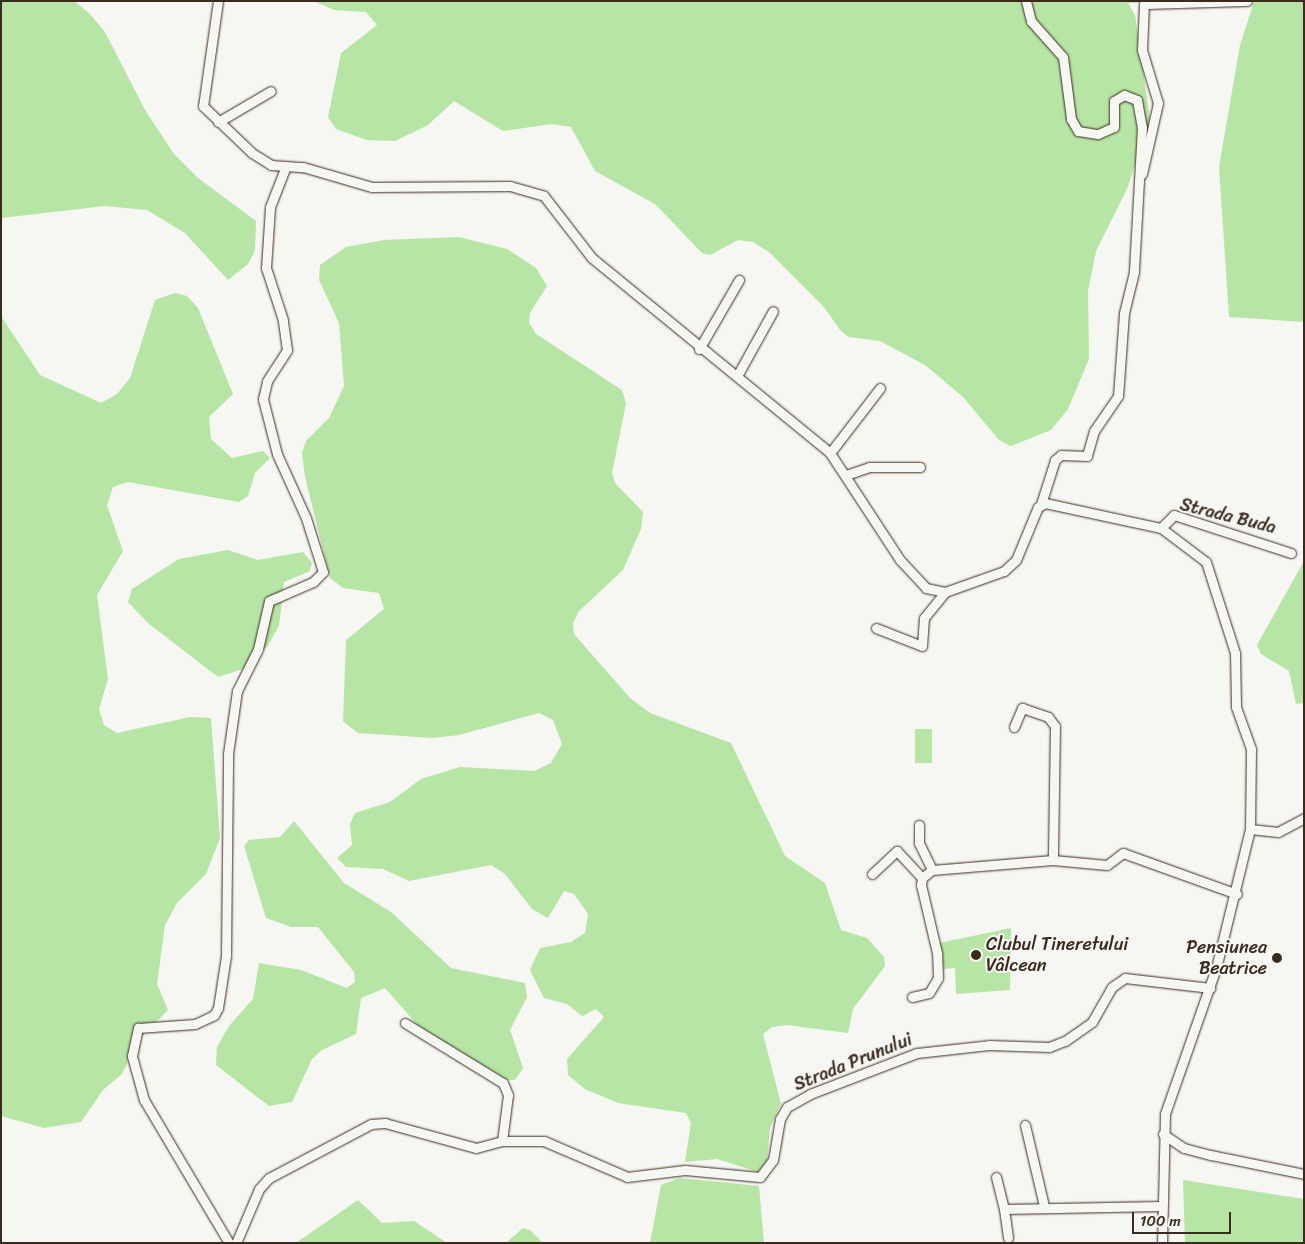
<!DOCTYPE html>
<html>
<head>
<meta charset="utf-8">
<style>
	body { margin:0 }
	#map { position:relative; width:1305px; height:1244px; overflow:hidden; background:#f6f6f2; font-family:Sriracha,sans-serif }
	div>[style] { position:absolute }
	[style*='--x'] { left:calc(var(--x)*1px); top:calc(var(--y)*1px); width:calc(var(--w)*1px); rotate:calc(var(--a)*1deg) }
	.green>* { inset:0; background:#b6e5a5; transform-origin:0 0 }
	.roads { filter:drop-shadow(0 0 1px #3b2a1e) drop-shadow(0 0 1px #3b2a1e) }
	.minor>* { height:9px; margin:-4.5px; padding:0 4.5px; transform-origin:4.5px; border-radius:4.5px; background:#f6f6f2 }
	.dots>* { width:14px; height:14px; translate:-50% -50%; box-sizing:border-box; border:2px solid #f6f6f2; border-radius:50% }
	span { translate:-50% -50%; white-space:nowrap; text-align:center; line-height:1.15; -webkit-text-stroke:4px #f6f6f2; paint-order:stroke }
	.street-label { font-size:18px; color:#3b2a1e }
	.poi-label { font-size:18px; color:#3b2a1e }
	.left { translate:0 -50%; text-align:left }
	.right { translate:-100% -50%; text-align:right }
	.frame { position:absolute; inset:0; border:2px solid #3b2a1e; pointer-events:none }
	.scale { position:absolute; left:1132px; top:1212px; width:99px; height:22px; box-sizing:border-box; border:2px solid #3b2a1e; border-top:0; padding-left:6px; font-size:15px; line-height:18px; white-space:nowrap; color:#3b2a1e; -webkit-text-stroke:4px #f6f6f2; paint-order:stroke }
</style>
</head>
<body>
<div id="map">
	<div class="green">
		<div style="clip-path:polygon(1px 1px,74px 1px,90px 14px,105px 32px,145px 110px,174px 154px,198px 178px,256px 221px,255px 251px,248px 264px,228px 280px,185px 233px,147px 210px,105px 206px,1px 218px)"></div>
		<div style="clip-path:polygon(314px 1px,1304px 1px,1304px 322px,1229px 317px,1219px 167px,1240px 45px,1254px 2px,1128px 3px,1135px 15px,1150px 119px,1127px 189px,1096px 251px,1088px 291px,1089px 359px,1068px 409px,1051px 430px,1011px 446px,999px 440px,963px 397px,925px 365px,880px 341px,849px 337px,840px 330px,824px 307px,769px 252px,753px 242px,738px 240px,710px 255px,702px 253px,655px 204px,595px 171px,571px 127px,552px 124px,503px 131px,454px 101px,428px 125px,395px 141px,367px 140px,336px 129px,328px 117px,341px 53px,377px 25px,366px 12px,334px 10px)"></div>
		<div style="clip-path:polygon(459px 237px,507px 249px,536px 268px,547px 286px,530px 313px,529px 323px,536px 334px,622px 390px,626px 403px,612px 473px,615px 483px,643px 512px,641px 529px,623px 570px,579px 611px,573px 623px,574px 634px,630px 698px,650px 713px,731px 743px,785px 856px,825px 883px,841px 930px,867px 938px,884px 957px,885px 966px,853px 1009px,848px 1033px,787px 1025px,772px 1027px,763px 1034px,781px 1104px,770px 1128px,767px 1163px,758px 1172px,717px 1159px,685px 1162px,691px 1123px,686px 1113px,618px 1103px,585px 1089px,568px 1075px,567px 1059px,604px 1017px,596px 1009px,582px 1016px,567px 1004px,544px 998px,530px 970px,540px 948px,571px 942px,585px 933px,588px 914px,574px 894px,564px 891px,548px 918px,532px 909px,505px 874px,491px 865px,409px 881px,383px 869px,346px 867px,337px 858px,352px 845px,350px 824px,355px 813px,390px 802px,421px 779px,460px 767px,534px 771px,551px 763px,562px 744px,553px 720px,539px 713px,459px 735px,432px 738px,358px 733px,343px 721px,346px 640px,384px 609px,379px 593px,343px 588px,330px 578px,305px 477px,302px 453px,306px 441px,329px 418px,344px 386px,339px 323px,319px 280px,320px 265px,346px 247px,384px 240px)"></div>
		<div style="clip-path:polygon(175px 293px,187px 296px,198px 308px,233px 394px,209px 417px,211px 439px,232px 458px,263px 451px,270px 458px,255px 473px,248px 496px,239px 502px,128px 482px,113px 487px,107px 505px,123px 551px,97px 595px,108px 679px,99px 709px,104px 725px,117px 733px,190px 717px,211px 718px,220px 838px,206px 874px,177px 903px,165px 925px,157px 984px,168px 1010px,140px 1038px,122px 1074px,103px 1090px,81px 1122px,44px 1128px,1px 1116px,1px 316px,40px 375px,101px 403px,117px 394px,130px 378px,155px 300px)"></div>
		<div style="clip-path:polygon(228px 550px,258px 560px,303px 552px,312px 563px,310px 571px,284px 582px,279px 626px,267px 647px,243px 669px,218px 677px,148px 623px,128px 602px,132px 589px,179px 559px)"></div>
		<div style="clip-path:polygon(1304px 561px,1304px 703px,1296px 704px,1289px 671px,1261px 654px,1257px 645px)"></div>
		<div style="left:915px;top:729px;width:17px;height:34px"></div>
		<div style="clip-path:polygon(294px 821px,344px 883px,391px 912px,451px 968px,525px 983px,527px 997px,510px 1030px,523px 1068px,515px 1080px,507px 1080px,420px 1028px,385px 988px,361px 998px,356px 1034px,322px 1050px,312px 1059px,292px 1102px,269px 1106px,216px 1065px,217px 1047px,229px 1026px,253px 999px,259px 963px,301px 970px,347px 988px,355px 982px,354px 972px,318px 927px,291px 927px,266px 918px,244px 846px,249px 840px,280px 837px)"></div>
		<div style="clip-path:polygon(1011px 928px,1010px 990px,956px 994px,955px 968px,943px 969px,939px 943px)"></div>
		<div style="clip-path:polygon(679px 1178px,759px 1186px,764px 1243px,650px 1243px,661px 1185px)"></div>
		<div style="clip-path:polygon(1183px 1180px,1304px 1199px,1304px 1243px,1185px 1243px)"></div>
		<div style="clip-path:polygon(358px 1200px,382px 1223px,414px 1221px,447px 1243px,296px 1243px)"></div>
		<div style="clip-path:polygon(523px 1228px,530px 1230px,543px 1243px,506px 1243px)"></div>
	</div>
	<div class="roads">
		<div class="minor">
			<div style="--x:218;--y:1;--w:106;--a:98.1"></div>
			<div style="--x:203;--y:106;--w:68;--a:43.8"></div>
			<div style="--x:252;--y:153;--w:22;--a:32"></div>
			<div style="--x:271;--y:165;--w:32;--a:4"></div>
			<div style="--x:303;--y:167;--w:72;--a:16.2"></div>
			<div style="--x:372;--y:187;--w:138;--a:-0.4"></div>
			<div style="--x:510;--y:186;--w:35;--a:16"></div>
			<div style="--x:544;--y:196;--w:78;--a:52.3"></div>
			<div style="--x:592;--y:258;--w:308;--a:39.3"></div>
			<div style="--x:830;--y:453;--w:128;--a:56.8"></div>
			<div style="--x:900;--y:560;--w:38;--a:47"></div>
			<div style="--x:926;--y:588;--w:19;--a:12"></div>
			<div style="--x:945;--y:592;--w:63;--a:-19.6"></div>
			<div style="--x:1004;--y:571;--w:16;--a:-43"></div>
			<div style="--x:1016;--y:560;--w:57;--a:-67.5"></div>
			<div style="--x:1038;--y:507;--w:8;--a:-30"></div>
			<div style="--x:1045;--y:503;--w:119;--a:12.2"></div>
			<div style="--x:1161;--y:528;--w:56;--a:37.1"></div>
			<div style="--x:1206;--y:562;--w:96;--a:72.3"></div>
			<div style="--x:1235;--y:653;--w:54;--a:88.9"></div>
			<div style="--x:1236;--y:707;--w:45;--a:70.3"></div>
			<div style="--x:1251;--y:749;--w:80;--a:90.7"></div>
			<div style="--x:1250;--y:829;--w:143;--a:103.7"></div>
			<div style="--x:1216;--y:968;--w:155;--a:109.3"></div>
			<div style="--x:1165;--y:1114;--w:129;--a:91.3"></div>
			<div style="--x:1026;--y:1;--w:21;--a:76"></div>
			<div style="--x:1031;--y:21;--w:48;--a:48.4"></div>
			<div style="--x:1063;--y:57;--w:63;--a:82.6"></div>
			<div style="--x:1071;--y:119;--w:14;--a:60"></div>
			<div style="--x:1078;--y:131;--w:20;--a:9"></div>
			<div style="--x:1098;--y:134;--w:17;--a:-24"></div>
			<div style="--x:1114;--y:127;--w:26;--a:-90"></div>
			<div style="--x:1114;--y:101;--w:12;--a:-31"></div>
			<div style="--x:1124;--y:95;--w:14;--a:21"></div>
			<div style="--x:1137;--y:100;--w:27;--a:80"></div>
			<div style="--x:1142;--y:127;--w:145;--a:93.2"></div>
			<div style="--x:1134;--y:272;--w:42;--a:103.7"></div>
			<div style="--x:1124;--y:313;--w:83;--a:94.1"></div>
			<div style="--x:1118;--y:396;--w:42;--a:124.4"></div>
			<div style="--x:1094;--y:431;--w:26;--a:106"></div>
			<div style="--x:1087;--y:456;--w:26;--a:-178"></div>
			<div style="--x:1061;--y:455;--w:8;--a:140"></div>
			<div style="--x:1055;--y:460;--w:46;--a:107.7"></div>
			<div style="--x:218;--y:122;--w:61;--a:-30.3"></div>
			<div style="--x:1142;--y:174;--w:73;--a:-77.3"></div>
			<div style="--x:1158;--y:103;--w:55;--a:-106.8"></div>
			<div style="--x:1142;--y:50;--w:46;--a:-87.5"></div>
			<div style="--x:1144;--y:4;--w:103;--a:-1.7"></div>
			<div style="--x:699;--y:349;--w:80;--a:-59.9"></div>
			<div style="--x:737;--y:376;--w:74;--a:-61"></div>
			<div style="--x:830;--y:453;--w:82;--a:-52.4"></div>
			<div style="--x:846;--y:475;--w:24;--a:-19"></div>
			<div style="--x:869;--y:467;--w:51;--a:0"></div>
			<div style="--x:1161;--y:528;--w:18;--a:-45"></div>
			<div style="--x:1174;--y:515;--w:123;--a:18"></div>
			<div style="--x:876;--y:628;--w:49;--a:21.4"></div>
			<div style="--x:922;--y:646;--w:28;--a:-86"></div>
			<div style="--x:924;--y:618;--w:33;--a:-51"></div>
			<div style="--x:1014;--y:727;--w:21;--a:-67"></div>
			<div style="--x:1022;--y:708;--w:28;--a:19"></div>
			<div style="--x:1048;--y:717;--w:11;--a:52"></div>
			<div style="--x:1055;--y:726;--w:134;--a:90.9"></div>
			<div style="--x:919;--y:825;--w:18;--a:90"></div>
			<div style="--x:919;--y:843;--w:30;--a:64"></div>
			<div style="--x:1250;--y:829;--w:28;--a:6"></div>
			<div style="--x:1278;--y:832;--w:30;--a:-28"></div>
			<div style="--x:872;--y:874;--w:34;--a:-43"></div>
			<div style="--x:897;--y:851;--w:37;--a:47"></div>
			<div style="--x:912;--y:997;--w:17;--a:-13"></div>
			<div style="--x:929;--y:993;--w:17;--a:-59"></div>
			<div style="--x:938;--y:978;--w:25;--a:-92"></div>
			<div style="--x:937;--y:953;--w:70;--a:-103.2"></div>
			<div style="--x:921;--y:885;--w:7;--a:-82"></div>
			<div style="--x:922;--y:878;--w:13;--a:-39"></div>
			<div style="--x:932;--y:870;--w:121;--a:-4.7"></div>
			<div style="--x:1053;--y:860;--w:54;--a:5.3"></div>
			<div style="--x:1107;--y:865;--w:20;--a:-37"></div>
			<div style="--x:1123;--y:853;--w:121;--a:19.8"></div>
			<div style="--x:405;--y:1023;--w:115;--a:31.5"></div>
			<div style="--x:503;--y:1083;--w:13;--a:67"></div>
			<div style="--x:508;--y:1095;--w:46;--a:97.4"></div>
			<div style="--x:1025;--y:1125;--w:83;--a:76.8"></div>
			<div style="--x:1163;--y:1134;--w:25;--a:34"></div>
			<div style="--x:1184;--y:1148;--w:28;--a:15"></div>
			<div style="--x:1211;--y:1155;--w:95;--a:11.5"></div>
			<div style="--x:996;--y:1177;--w:33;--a:76"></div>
			<div style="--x:1004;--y:1209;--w:158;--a:-1.1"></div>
			<div style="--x:1004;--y:1209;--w:29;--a:82"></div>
			<div style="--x:229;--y:1243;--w:166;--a:-120.7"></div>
			<div style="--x:144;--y:1100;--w:46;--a:-105.3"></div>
			<div style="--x:132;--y:1056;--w:29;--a:-78"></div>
			<div style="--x:138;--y:1028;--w:57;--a:-4"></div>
			<div style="--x:195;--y:1024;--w:21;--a:-25"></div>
			<div style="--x:214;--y:1015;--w:8;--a:-60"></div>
			<div style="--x:218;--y:1008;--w:53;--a:-81.3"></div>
			<div style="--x:226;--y:956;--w:202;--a:-89.4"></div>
			<div style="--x:228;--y:754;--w:64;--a:-81.9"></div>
			<div style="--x:237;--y:691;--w:47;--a:-63.4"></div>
			<div style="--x:258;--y:649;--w:49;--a:-77.1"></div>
			<div style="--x:269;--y:601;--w:48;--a:-23.4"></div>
			<div style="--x:313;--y:582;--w:14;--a:-45"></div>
			<div style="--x:323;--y:572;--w:57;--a:-107.5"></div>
			<div style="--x:306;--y:518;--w:70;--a:-114.4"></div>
			<div style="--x:277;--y:454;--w:57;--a:-104.3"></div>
			<div style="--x:263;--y:399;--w:18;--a:-77"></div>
			<div style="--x:267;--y:381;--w:37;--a:-57"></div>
			<div style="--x:287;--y:350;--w:30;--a:-98"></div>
			<div style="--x:283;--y:320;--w:55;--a:-108.1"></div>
			<div style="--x:266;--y:268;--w:61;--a:-86.2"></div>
			<div style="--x:270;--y:207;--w:44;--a:-68.7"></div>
			<div style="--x:236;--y:1243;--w:59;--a:-66.9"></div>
			<div style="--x:259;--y:1189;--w:15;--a:-48"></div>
			<div style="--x:269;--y:1178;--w:115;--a:-27.9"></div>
			<div style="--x:371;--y:1124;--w:14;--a:-4"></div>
			<div style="--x:385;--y:1123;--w:94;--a:15.4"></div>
			<div style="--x:476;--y:1148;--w:27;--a:-15"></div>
			<div style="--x:502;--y:1141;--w:42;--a:0"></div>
			<div style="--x:544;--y:1141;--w:90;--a:23.4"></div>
			<div style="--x:627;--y:1177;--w:58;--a:-6.9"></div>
			<div style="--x:685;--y:1170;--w:75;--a:5.3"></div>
			<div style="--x:760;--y:1177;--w:21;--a:-53"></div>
			<div style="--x:773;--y:1160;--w:42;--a:-80.3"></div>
			<div style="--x:780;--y:1119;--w:14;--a:-60"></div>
			<div style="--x:787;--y:1107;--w:26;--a:-29"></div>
			<div style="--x:810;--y:1094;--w:115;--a:-21"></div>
			<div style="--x:917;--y:1053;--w:72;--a:-6.3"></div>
			<div style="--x:989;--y:1045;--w:60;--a:1.9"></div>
			<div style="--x:1049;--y:1047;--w:17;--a:-21"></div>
			<div style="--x:1065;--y:1041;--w:33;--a:-35"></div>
			<div style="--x:1092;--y:1022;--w:40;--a:-60.3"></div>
			<div style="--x:1112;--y:987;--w:16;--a:-35"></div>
			<div style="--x:1125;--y:978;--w:86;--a:6.7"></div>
		</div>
	</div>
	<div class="dots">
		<div style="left:976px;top:955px;background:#3b2a1e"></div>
		<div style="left:1277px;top:958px;background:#3b2a1e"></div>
	</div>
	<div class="street-label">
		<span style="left:1228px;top:516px;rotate:14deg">Strada Buda</span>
		<span style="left:853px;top:1062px;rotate:-22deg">Strada Prunului</span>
	</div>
	<div class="poi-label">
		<span class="left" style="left:986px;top:955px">Clubul Tineretului<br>Vâlcean</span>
		<span class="right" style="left:1267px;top:958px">Pensiunea<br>Beatrice</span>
	</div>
	<div class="frame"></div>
	<div class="scale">100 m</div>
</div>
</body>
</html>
